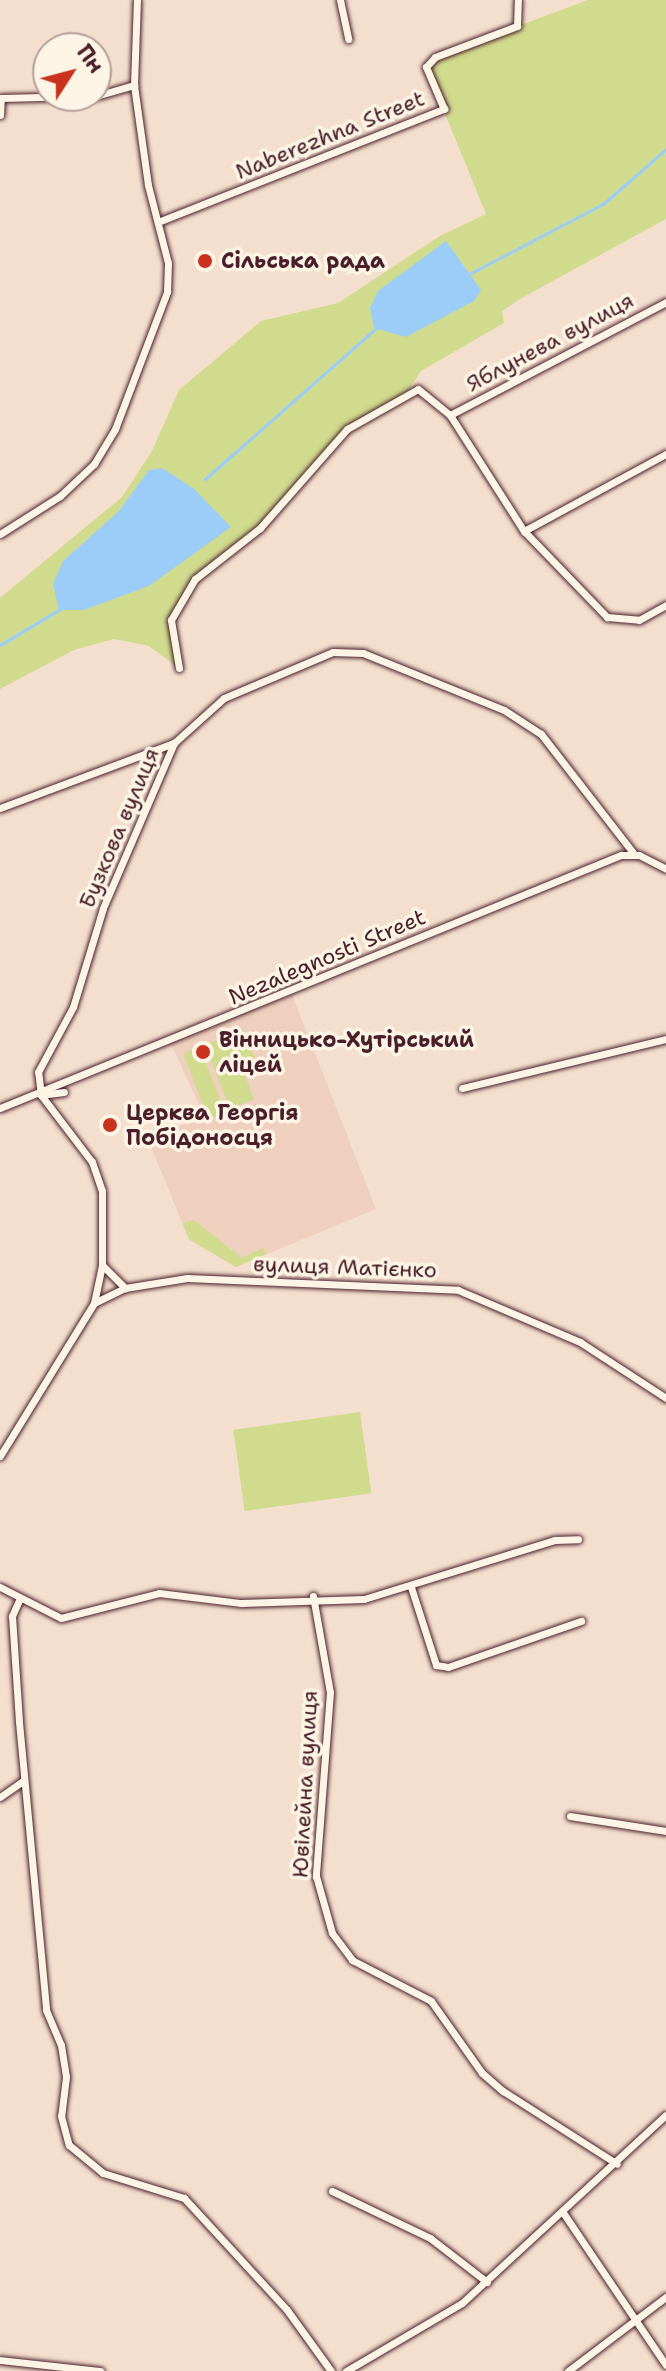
<!DOCTYPE html>
<html>
<head>
<meta charset="utf-8">
<style>
	body { margin:0 }
	#map { position:relative; width:666px; height:2371px; overflow:hidden; background:#f4dfce; font-family:"Shantell Sans",sans-serif }
	div>[style] { position:absolute }
	[style*='--x'] { left:calc(var(--x)*1px); top:calc(var(--y)*1px); width:calc(var(--w)*1px); rotate:calc(var(--a)*1deg) }
	.built>* { inset:0; background:#efd0be }
	.green>* { inset:0; background:#d0db8e; transform-origin:0 0 }
	.water>* { inset:0; background:#9bcdf8 }
	.stream>* { height:3px; margin:-1.5px; padding:0 1.5px; transform-origin:1.5px; border-radius:1.5px; background:#9bcdf8 }
	.roads { filter:drop-shadow(0 0 2px #4a1f2b) drop-shadow(0 0 2px #4a1f2b) }
	.street>* { height:7px; margin:-3.5px; padding:0 3.5px; transform-origin:3.5px; border-radius:3.5px; background:#fcf5e5 }
	.dots>* { width:22px; height:22px; translate:-50% -50%; box-sizing:border-box; border:4px solid #fcf5e5; border-radius:50% }
	span { translate:-50% -50%; white-space:nowrap; text-align:center; line-height:1.15; -webkit-text-stroke:7px #fcf5e5; paint-order:stroke }
	.street-label { font-size:22px; color:#4a1f2b }
	.poi-label { font-size:22px; color:#4a1f2b; font-weight:700 }
	.left { translate:0 -50%; text-align:left }
	.north { position:absolute; left:32px; top:32px; width:80px; height:80px; box-sizing:border-box; background:#fcf5e5; border:2px solid #b59f9b; border-radius:50%; rotate:54deg; font-size:22px; font-weight:700; line-height:32px; text-align:center; color:#4a1f2b }
	.north::after { content:''; display:block; margin:auto; width:28px; height:36px; background:#c8321e; clip-path:polygon(50% 0,100% 100%,50% 72%,0 100%) }
</style>
</head>
<body>
<div id="map">
	<div class="built">
		<div style="clip-path:polygon(291px 992px,376px 1209px,236px 1267px,189px 1240px,148px 1139px,204px 1116px,170px 1042px)"></div>
	</div>
	<div class="green">
		<div style="clip-path:polygon(588px 0,666px 0,666px 219px,520px 299px,502px 311px,504px 323px,421px 371px,408px 391px,336px 439px,260px 528px,202px 571px,171px 620px,179px 668px,149px 646px,114px 639px,74px 650px,0 689px,0 598px,122px 497px,152px 451px,179px 390px,261px 321px,338px 303px,440px 236px,486px 214px,426px 67px,435px 57px)"></div>
		<div style="clip-path:polygon(244px 1030px,258px 1067px,244px 1073px,254px 1099px,230px 1109px,205px 1045px)"></div>
		<div style="left:200px;top:1047px;width:71px;height:18px;rotate:69deg"></div>
		<div style="clip-path:polygon(194px 1220px,242px 1258px,263px 1248px,266px 1254px,236px 1267px,189px 1239px,183px 1223px)"></div>
		<div style="left:360px;top:1412px;width:82px;height:128px;rotate:82deg"></div>
	</div>
	<div class="water">
		<div style="clip-path:polygon(446px 241px,481px 290px,474px 301px,406px 337px,374px 328px,370px 308px,378px 291px)"></div>
		<div style="clip-path:polygon(162px 468px,194px 489px,231px 527px,149px 586px,84px 610px,59px 610px,53px 584px,63px 561px,118px 512px,149px 470px)"></div>
	</div>
	<div class="stream">
		<div style="--x:469;--y:274;--w:151;--a:-27.6"></div>
		<div style="--x:603;--y:204;--w:84;--a:-41.1"></div>
		<div style="--x:205;--y:479;--w:228;--a:-41.4"></div>
		<div style="--x:0;--y:645;--w:72;--a:-30.8"></div>
	</div>
	<div class="roads">
		<div class="street">
			<div style="--x:340;--y:0;--w:40;--a:78"></div>
			<div style="--x:96;--y:96;--w:40;--a:-16"></div>
			<div style="--x:0;--y:115;--w:17;--a:-87"></div>
			<div style="--x:1;--y:98;--w:81;--a:-1.4"></div>
			<div style="--x:158;--y:222;--w:308;--a:-21.6"></div>
			<div style="--x:444;--y:109;--w:46;--a:-113.2"></div>
			<div style="--x:426;--y:67;--w:13;--a:-48"></div>
			<div style="--x:435;--y:57;--w:88;--a:-20.7"></div>
			<div style="--x:517;--y:26;--w:26;--a:-88"></div>
			<div style="--x:450;--y:415;--w:244;--a:-27.6"></div>
			<div style="--x:524;--y:531;--w:162;--a:-28.5"></div>
			<div style="--x:0;--y:534;--w:71;--a:-32.3"></div>
			<div style="--x:60;--y:496;--w:47;--a:-43.3"></div>
			<div style="--x:94;--y:464;--w:41;--a:-59"></div>
			<div style="--x:115;--y:429;--w:147;--a:-69.2"></div>
			<div style="--x:167;--y:292;--w:29;--a:-88"></div>
			<div style="--x:168;--y:263;--w:81;--a:-104.4"></div>
			<div style="--x:148;--y:185;--w:101;--a:-98"></div>
			<div style="--x:134;--y:85;--w:85;--a:-88"></div>
			<div style="--x:179;--y:668;--w:49;--a:-99.5"></div>
			<div style="--x:171;--y:620;--w:48;--a:-59.7"></div>
			<div style="--x:195;--y:579;--w:83;--a:-38.1"></div>
			<div style="--x:260;--y:528;--w:132;--a:-48.7"></div>
			<div style="--x:347;--y:429;--w:81;--a:-29.4"></div>
			<div style="--x:418;--y:389;--w:41;--a:39.1"></div>
			<div style="--x:450;--y:415;--w:138;--a:57.5"></div>
			<div style="--x:524;--y:531;--w:120;--a:46"></div>
			<div style="--x:607;--y:617;--w:32;--a:5"></div>
			<div style="--x:639;--y:620;--w:31;--a:-29"></div>
			<div style="--x:0;--y:808;--w:186;--a:-20.5"></div>
			<div style="--x:462;--y:1088;--w:210;--a:-13.5"></div>
			<div style="--x:48;--y:1094;--w:16;--a:-7"></div>
			<div style="--x:0;--y:1108;--w:671;--a:-22.17"></div>
			<div style="--x:621;--y:855;--w:18;--a:0"></div>
			<div style="--x:639;--y:855;--w:30;--a:27"></div>
			<div style="--x:102;--y:1265;--w:33;--a:45"></div>
			<div style="--x:94;--y:1303;--w:39;--a:-78"></div>
			<div style="--x:102;--y:1265;--w:74;--a:-90"></div>
			<div style="--x:102;--y:1191;--w:31;--a:-109"></div>
			<div style="--x:92;--y:1162;--w:84;--a:-127.3"></div>
			<div style="--x:41;--y:1095;--w:23;--a:-97"></div>
			<div style="--x:38;--y:1072;--w:74;--a:-61.7"></div>
			<div style="--x:73;--y:1007;--w:103;--a:-73.1"></div>
			<div style="--x:103;--y:908;--w:180;--a:-66.7"></div>
			<div style="--x:174;--y:743;--w:67;--a:-42"></div>
			<div style="--x:224;--y:698;--w:118;--a:-22.9"></div>
			<div style="--x:333;--y:652;--w:30;--a:2"></div>
			<div style="--x:363;--y:653;--w:152;--a:22"></div>
			<div style="--x:504;--y:710;--w:44;--a:33"></div>
			<div style="--x:541;--y:734;--w:152;--a:52.2"></div>
			<div style="--x:0;--y:1456;--w:180;--a:-58.4"></div>
			<div style="--x:94;--y:1303;--w:34;--a:-26"></div>
			<div style="--x:125;--y:1288;--w:63;--a:-9.2"></div>
			<div style="--x:187;--y:1278;--w:271;--a:2.5"></div>
			<div style="--x:458;--y:1290;--w:133;--a:23.1"></div>
			<div style="--x:580;--y:1342;--w:103;--a:33.1"></div>
			<div style="--x:0;--y:1587;--w:68;--a:26.9"></div>
			<div style="--x:61;--y:1618;--w:101;--a:-14.3"></div>
			<div style="--x:159;--y:1593;--w:83;--a:7"></div>
			<div style="--x:241;--y:1603;--w:123;--a:-1.9"></div>
			<div style="--x:364;--y:1599;--w:200;--a:-17.2"></div>
			<div style="--x:555;--y:1540;--w:23;--a:-2"></div>
			<div style="--x:411;--y:1587;--w:82;--a:72.2"></div>
			<div style="--x:436;--y:1665;--w:12;--a:9"></div>
			<div style="--x:448;--y:1667;--w:141;--a:-19.1"></div>
			<div style="--x:313;--y:1596;--w:97;--a:80"></div>
			<div style="--x:330;--y:1692;--w:185;--a:94.4"></div>
			<div style="--x:316;--y:1876;--w:59;--a:74.3"></div>
			<div style="--x:332;--y:1933;--w:34;--a:53"></div>
			<div style="--x:352;--y:1960;--w:89;--a:27.4"></div>
			<div style="--x:431;--y:2001;--w:88;--a:54.7"></div>
			<div style="--x:482;--y:2073;--w:28;--a:41"></div>
			<div style="--x:503;--y:2091;--w:135;--a:32.6"></div>
			<div style="--x:20;--y:1598;--w:20;--a:114"></div>
			<div style="--x:12;--y:1616;--w:106;--a:86.2"></div>
			<div style="--x:19;--y:1722;--w:289;--a:84.6"></div>
			<div style="--x:46;--y:2010;--w:38;--a:67"></div>
			<div style="--x:61;--y:2045;--w:32;--a:81"></div>
			<div style="--x:66;--y:2077;--w:39;--a:97"></div>
			<div style="--x:61;--y:2116;--w:30;--a:75"></div>
			<div style="--x:69;--y:2145;--w:44;--a:39.5"></div>
			<div style="--x:103;--y:2173;--w:85;--a:17.2"></div>
			<div style="--x:184;--y:2198;--w:152;--a:47.4"></div>
			<div style="--x:287;--y:2310;--w:75;--a:54.2"></div>
			<div style="--x:0;--y:1797;--w:29;--a:-35"></div>
			<div style="--x:570;--y:1816;--w:97;--a:8.9"></div>
			<div style="--x:332;--y:2191;--w:109;--a:25.6"></div>
			<div style="--x:430;--y:2238;--w:72;--a:37.7"></div>
			<div style="--x:564;--y:2214;--w:182;--a:56"></div>
			<div style="--x:0;--y:2360;--w:101;--a:6.3"></div>
			<div style="--x:346;--y:2371;--w:134;--a:-30.4"></div>
			<div style="--x:462;--y:2303;--w:277;--a:-42.7"></div>
			<div style="--x:568;--y:2371;--w:123;--a:-37.1"></div>
		</div>
	</div>
	<div class="dots">
		<div style="left:205px;top:261px;background:#c8321e"></div>
		<div style="left:203px;top:1052px;background:#c8321e"></div>
		<div style="left:110px;top:1125px;background:#c8321e"></div>
	</div>
	<div class="street-label">
		<span style="left:330px;top:135px;rotate:-22deg">Naberezhna Street</span>
		<span style="left:550px;top:342px;rotate:-28deg">Яблунева вулиця</span>
		<span style="left:119px;top:828px;rotate:-67deg">Бузкова вулиця</span>
		<span style="left:327px;top:957px;rotate:-23deg">Nezalegnosti Street</span>
		<span style="left:345px;top:1267px;rotate:2deg">вулиця Матієнко</span>
		<span style="left:305px;top:1784px;rotate:-87deg">Ювілейна вулиця</span>
	</div>
	<div class="poi-label">
		<span class="left" style="left:221px;top:261px">Сільська рада</span>
		<span class="left" style="left:219px;top:1052px">Вінницько-Хутірський<br>ліцей</span>
		<span class="left" style="left:126px;top:1125px">Церква Георгія<br>Побідоносця</span>
	</div>
	<div class="north">Пн</div>
</div>
</body>
</html>
